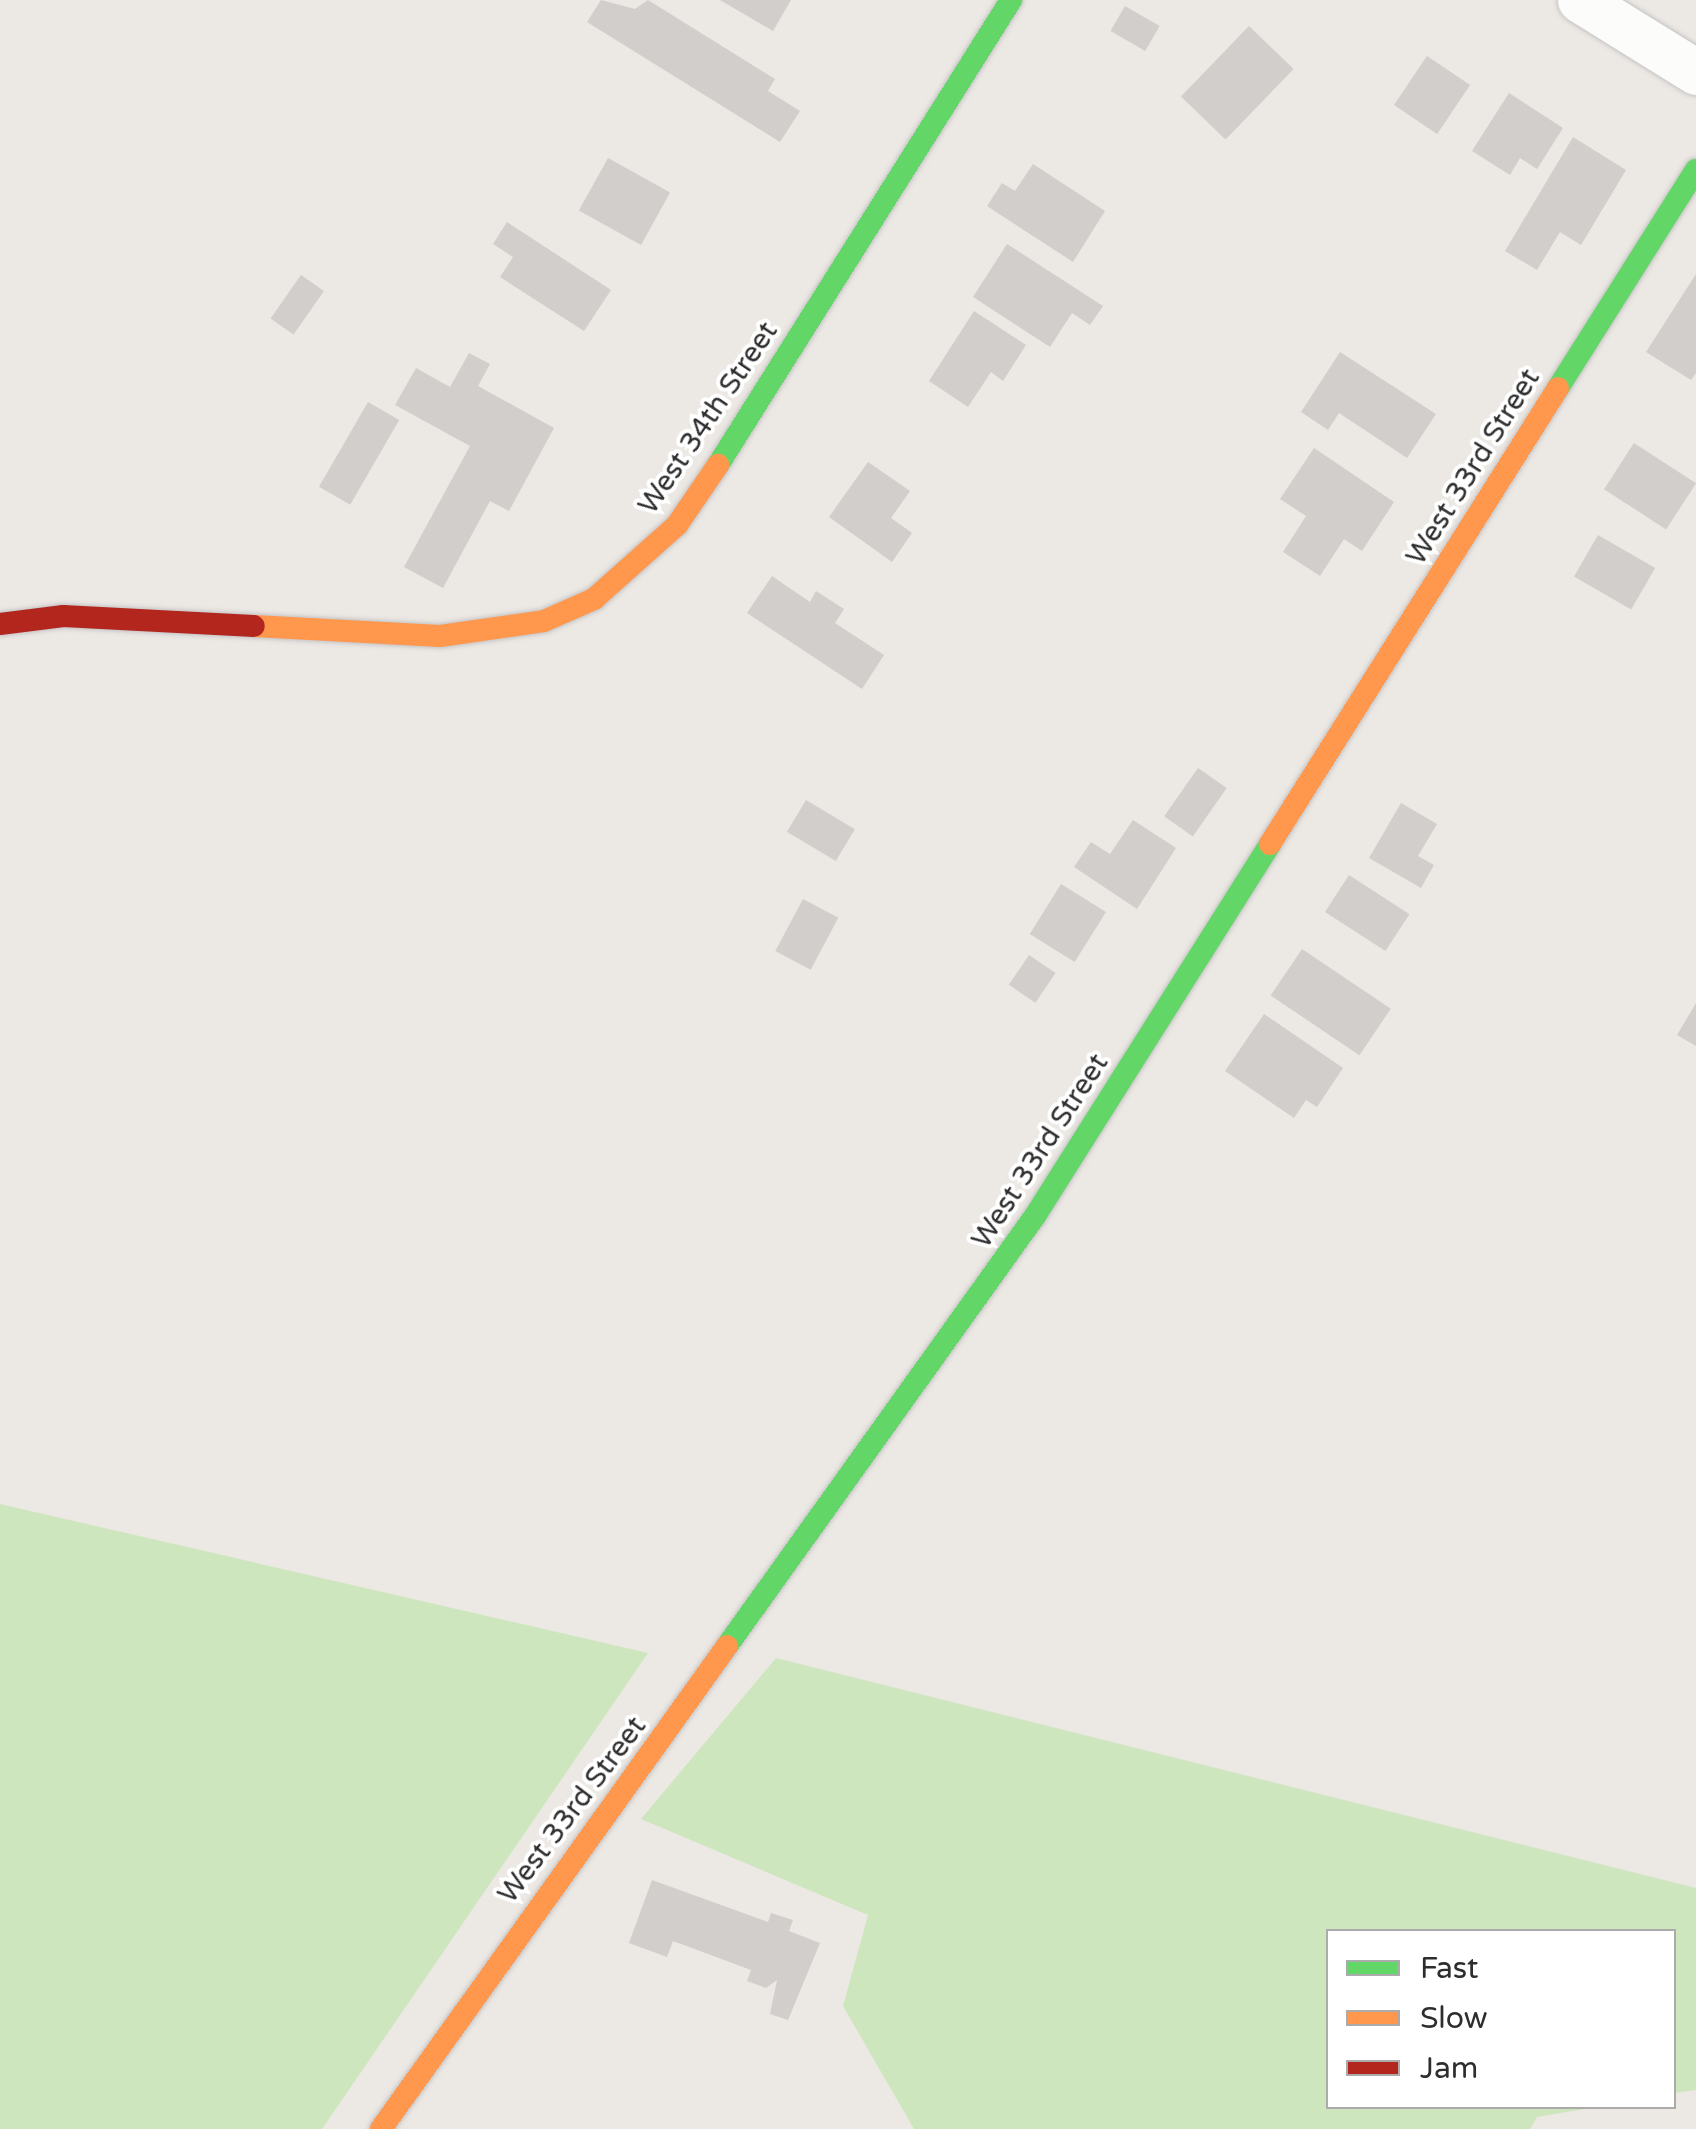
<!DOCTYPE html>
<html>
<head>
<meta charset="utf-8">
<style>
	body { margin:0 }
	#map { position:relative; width:1696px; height:2129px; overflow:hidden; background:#ece8e4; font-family:"Varela Round",sans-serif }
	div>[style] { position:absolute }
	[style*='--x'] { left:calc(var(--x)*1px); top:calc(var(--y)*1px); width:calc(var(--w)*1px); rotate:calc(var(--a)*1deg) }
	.green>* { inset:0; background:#cee6be }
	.building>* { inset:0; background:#d1cecb; transform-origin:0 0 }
	.roads { filter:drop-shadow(0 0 2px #c5c4c5) drop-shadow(0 0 2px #c5c4c5) }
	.street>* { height:45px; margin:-22.5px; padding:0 22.5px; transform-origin:22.5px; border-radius:22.5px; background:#fcfcfb }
	.fast>* { height:22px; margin:-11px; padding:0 11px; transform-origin:11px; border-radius:11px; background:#63d668 }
	.slow>* { height:22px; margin:-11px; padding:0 11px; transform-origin:11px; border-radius:11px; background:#ff974d }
	.jam>* { height:22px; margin:-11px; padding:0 11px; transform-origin:11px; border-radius:11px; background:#b3261e }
	span { translate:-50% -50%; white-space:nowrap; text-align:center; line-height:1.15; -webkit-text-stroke:8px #fff; paint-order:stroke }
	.street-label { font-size:28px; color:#2e2e2e }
	.legend { position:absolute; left:1326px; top:1929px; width:350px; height:180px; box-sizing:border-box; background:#fff; border:2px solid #ababab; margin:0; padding:12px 18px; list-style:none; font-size:30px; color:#2e2e2e }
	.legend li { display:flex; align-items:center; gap:20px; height:50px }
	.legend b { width:50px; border:2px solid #ababab }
</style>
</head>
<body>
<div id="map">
	<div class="green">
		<div style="clip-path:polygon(0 1504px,648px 1653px,322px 2129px,0 2129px)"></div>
		<div style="clip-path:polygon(776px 1658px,1696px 1888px,1696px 2090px,1674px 2093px,1674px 1932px,1328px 1932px,1328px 2106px,1596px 2107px,1537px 2117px,1530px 2129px,914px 2129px,843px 2006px,868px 1915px,641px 1819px)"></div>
	</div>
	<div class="building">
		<div style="clip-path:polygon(601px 0,635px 9px,648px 0,775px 79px,768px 91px,800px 111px,780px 142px,587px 22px)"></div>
		<div style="clip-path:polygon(720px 0,791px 0,773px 31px)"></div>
		<div style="left:1125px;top:6px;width:40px;height:29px;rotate:30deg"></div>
		<div style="left:1249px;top:26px;width:62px;height:98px;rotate:44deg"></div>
		<div style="left:1427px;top:56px;width:52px;height:59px;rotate:34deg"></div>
		<div style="clip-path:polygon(1509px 93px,1563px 128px,1537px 169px,1520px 158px,1510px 175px,1472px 151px)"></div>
		<div style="clip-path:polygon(1573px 137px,1626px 170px,1581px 245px,1560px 232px,1537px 270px,1505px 251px)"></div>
		<div style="left:608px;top:158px;width:71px;height:60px;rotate:29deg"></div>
		<div style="clip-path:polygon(1033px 164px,1105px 211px,1073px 262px,987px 206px,1002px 183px,1015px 191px)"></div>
		<div style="clip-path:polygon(507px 222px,611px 290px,584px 331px,500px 277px,513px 257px,493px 244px)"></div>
		<div style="clip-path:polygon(1007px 244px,1103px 306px,1090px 325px,1072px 313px,1050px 347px,973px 297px)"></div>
		<div style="clip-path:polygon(1696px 274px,1696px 373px,1691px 380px,1646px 352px)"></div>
		<div style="left:301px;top:275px;width:28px;height:53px;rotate:35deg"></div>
		<div style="clip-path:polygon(974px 311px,1026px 345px,1003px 381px,991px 372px,968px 407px,929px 381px)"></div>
		<div style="clip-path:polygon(1340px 352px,1436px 414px,1407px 458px,1339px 413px,1328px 430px,1301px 412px)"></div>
		<div style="clip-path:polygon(469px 353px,490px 364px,478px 386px,554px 428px,509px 511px,490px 501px,443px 588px,404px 567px,470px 446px,395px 405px,416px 368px,450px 387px)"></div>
		<div style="left:368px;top:402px;width:36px;height:98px;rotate:30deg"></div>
		<div style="left:1634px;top:443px;width:74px;height:55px;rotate:33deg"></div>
		<div style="clip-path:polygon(1314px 448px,1394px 502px,1362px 551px,1344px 539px,1320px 576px,1283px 552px,1306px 516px,1280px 499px)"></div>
		<div style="clip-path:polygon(868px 462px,910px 491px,891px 518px,912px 533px,892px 562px,829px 517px)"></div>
		<div style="left:1598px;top:535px;width:66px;height:48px;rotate:30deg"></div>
		<div style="clip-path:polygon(772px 576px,810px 602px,816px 591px,844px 609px,835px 623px,884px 655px,862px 689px,747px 613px)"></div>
		<div style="left:1198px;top:768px;width:35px;height:59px;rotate:35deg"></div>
		<div style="left:806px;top:800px;width:57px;height:37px;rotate:31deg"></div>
		<div style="clip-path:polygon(1401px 803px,1437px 824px,1418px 856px,1434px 865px,1421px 888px,1369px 858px)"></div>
		<div style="clip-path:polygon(1133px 820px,1176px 848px,1137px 909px,1074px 867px,1091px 842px,1110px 854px)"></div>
		<div style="left:1349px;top:875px;width:72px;height:44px;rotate:33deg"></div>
		<div style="left:1061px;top:884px;width:53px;height:59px;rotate:32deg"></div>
		<div style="left:803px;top:899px;width:40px;height:59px;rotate:28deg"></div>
		<div style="left:1302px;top:949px;width:107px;height:56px;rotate:34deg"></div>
		<div style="left:1029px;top:955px;width:32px;height:36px;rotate:34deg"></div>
		<div style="clip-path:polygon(1696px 1003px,1696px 1046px,1677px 1035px)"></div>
		<div style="clip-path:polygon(1264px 1014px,1343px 1068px,1317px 1107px,1306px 1100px,1294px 1118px,1225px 1071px)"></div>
		<div style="clip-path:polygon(652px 1880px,768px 1922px,771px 1913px,793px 1920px,789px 1931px,820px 1943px,788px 2020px,770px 2014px,777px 1980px,766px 1988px,747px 1981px,751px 1970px,673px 1941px,667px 1957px,629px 1943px)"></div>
	</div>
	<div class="roads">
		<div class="street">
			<div style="--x:1580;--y:0;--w:137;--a:31.8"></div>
		</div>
		<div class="fast">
			<div style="--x:1558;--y:388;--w:258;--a:-57.7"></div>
			<div style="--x:718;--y:465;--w:550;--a:-57.78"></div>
			<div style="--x:727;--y:1646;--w:529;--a:-54.39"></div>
			<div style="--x:1035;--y:1216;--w:440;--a:-57.7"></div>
		</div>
		<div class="slow">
			<div style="--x:254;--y:626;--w:186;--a:3.1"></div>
			<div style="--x:440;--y:636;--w:105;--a:-8.2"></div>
			<div style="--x:544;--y:621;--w:55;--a:-23.7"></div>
			<div style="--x:594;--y:599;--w:111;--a:-41.7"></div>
			<div style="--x:677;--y:525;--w:73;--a:-55.7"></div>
			<div style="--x:1270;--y:844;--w:539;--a:-57.72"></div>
			<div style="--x:381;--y:2129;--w:594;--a:-54.38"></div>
		</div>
		<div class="jam">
			<div style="--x:0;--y:624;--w:64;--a:-7.2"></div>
			<div style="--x:63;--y:616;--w:191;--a:3"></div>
		</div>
	</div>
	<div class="street-label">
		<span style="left:708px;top:418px;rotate:-56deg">West 34th Street</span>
		<span style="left:1473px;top:467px;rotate:-58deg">West 33rd Street</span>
		<span style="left:1040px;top:1151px;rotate:-57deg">West 33rd Street</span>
		<span style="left:572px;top:1810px;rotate:-53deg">West 33rd Street</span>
	</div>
	<ul class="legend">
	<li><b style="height:12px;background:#63d668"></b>Fast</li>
	<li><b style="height:12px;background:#ff974d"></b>Slow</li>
	<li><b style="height:12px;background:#b3261e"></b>Jam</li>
	</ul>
</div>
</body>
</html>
